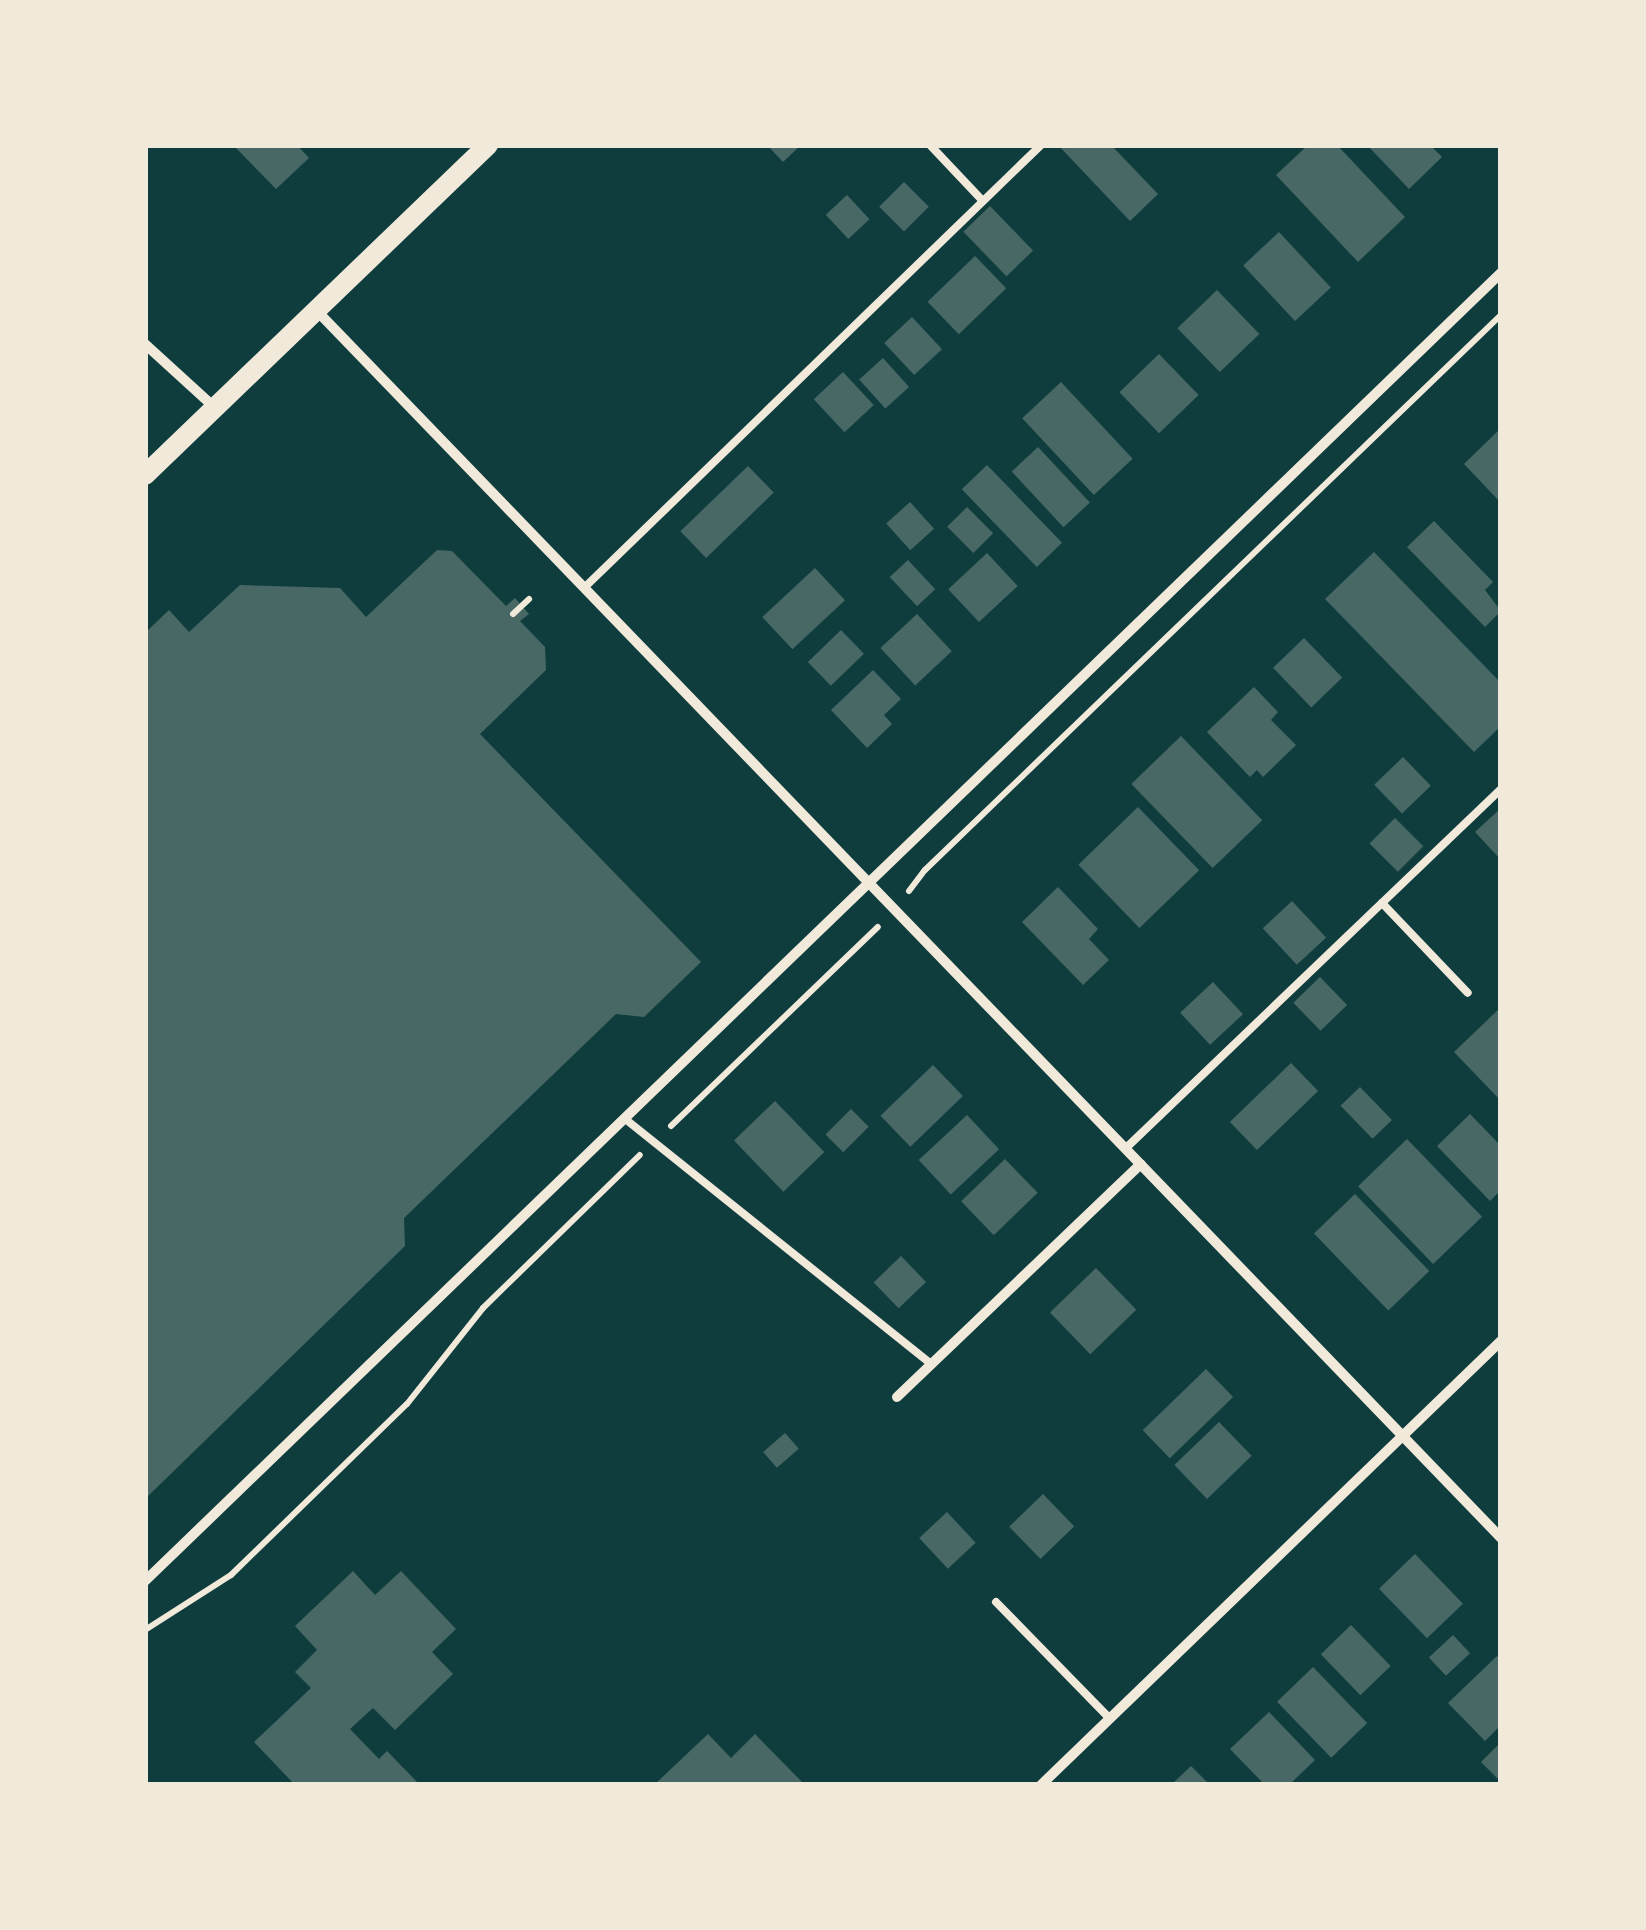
<!DOCTYPE html>
<html>
<head>
<meta charset="utf-8">
<style>
	body { margin:0 }
	#map { position:relative; width:1646px; height:1930px; overflow:hidden; background:#0f3d3e; font-family:"Fira Sans Condensed",sans-serif }
	div>[style] { position:absolute }
	[style*='--x'] { left:calc(var(--x)*1px); top:calc(var(--y)*1px); width:calc(var(--w)*1px); rotate:calc(var(--a)*1deg) }
	.building>* { inset:0; background:#486865; transform-origin:0 0 }
	.path>* { height:6px; margin:-3px; padding:0 3px; transform-origin:3px; border-radius:3px; background:#f1e9da }
	.service>* { height:8px; margin:-4px; padding:0 4px; transform-origin:4px; border-radius:4px; background:#f1e9da }
	.minor>* { height:10px; margin:-5px; padding:0 5px; transform-origin:5px; border-radius:5px; background:#f1e9da }
	.secondary>* { height:20px; margin:-10px; padding:0 10px; transform-origin:10px; border-radius:10px; background:#f1e9da }
	span { translate:-50% -50%; white-space:nowrap; text-align:center; line-height:1.15; -webkit-text-stroke:8px #f1e9da; paint-order:stroke }
	.frame { position:absolute; inset:0; border:148px solid #f1e9da; pointer-events:none }
</style>
</head>
<body>
<div id="map">
	<div class="building">
		<div style="clip-path:polygon(233px 145px,297px 145px,309px 158px,276px 189px)"></div>
		<div style="clip-path:polygon(767px 145px,801px 145px,783px 162px)"></div>
		<div style="clip-path:polygon(1058px 145px,1111px 145px,1158px 194px,1130px 221px)"></div>
		<div style="clip-path:polygon(1308px 145px,1337px 145px,1405px 217px,1358px 262px,1276px 175px)"></div>
		<div style="clip-path:polygon(1367px 145px,1430px 145px,1442px 157px,1409px 189px)"></div>
		<div style="left:904px;top:182px;width:35px;height:35px;rotate:45deg"></div>
		<div style="left:847px;top:195px;width:33px;height:29px;rotate:47deg"></div>
		<div style="left:990px;top:206px;width:62px;height:37px;rotate:46deg"></div>
		<div style="left:1279px;top:232px;width:76px;height:49px;rotate:47deg"></div>
		<div style="left:975px;top:256px;width:45px;height:66px;rotate:46deg"></div>
		<div style="left:1217px;top:290px;width:61px;height:55px;rotate:46deg"></div>
		<div style="left:912px;top:317px;width:44px;height:38px;rotate:47deg"></div>
		<div style="left:1159px;top:354px;width:57px;height:55px;rotate:46deg"></div>
		<div style="left:883px;top:358px;width:39px;height:32px;rotate:48deg"></div>
		<div style="left:843px;top:372px;width:45px;height:40px;rotate:47deg"></div>
		<div style="left:1061px;top:382px;width:105px;height:53px;rotate:47deg"></div>
		<div style="clip-path:polygon(1501px 428px,1501px 503px,1464px 464px)"></div>
		<div style="left:1038px;top:447px;width:76px;height:36px;rotate:47deg"></div>
		<div style="left:987px;top:465px;width:108px;height:35px;rotate:46deg"></div>
		<div style="left:748px;top:466px;width:37px;height:94px;rotate:46deg"></div>
		<div style="left:910px;top:502px;width:36px;height:32px;rotate:48deg"></div>
		<div style="left:967px;top:507px;width:37px;height:28px;rotate:45deg"></div>
		<div style="clip-path:polygon(1434px 521px,1493px 582px,1485px 590px,1501px 611px,1485px 627px,1407px 547px)"></div>
		<div style="clip-path:polygon(437px 550px,452px 551px,506px 606px,515px 598px,529px 614px,520px 621px,545px 647px,546px 670px,480px 734px,701px 962px,644px 1017px,616px 1014px,404px 1218px,405px 1246px,145px 1499px,145px 633px,169px 610px,189px 632px,240px 585px,340px 588px,366px 617px)"></div>
		<div style="clip-path:polygon(1374px 552px,1501px 683px,1501px 726px,1474px 752px,1325px 599px)"></div>
		<div style="left:987px;top:553px;width:45px;height:53px;rotate:47deg"></div>
		<div style="left:908px;top:560px;width:40px;height:25px;rotate:47deg"></div>
		<div style="left:815px;top:568px;width:44px;height:72px;rotate:47deg"></div>
		<div style="left:917px;top:614px;width:51px;height:50px;rotate:47deg"></div>
		<div style="left:841px;top:630px;width:33px;height:46px;rotate:46deg"></div>
		<div style="left:1304px;top:638px;width:55px;height:43px;rotate:46deg"></div>
		<div style="clip-path:polygon(873px 670px,901px 699px,884px 715px,892px 724px,867px 748px,831px 710px)"></div>
		<div style="clip-path:polygon(1254px 687px,1278px 712px,1271px 720px,1296px 745px,1263px 777px,1257px 770px,1250px 777px,1207px 732px)"></div>
		<div style="left:1181px;top:736px;width:117px;height:69px;rotate:46deg"></div>
		<div style="left:1403px;top:757px;width:40px;height:40px;rotate:46deg"></div>
		<div style="left:1138px;top:807px;width:88px;height:83px;rotate:46deg"></div>
		<div style="clip-path:polygon(1501px 808px,1501px 860px,1475px 832px)"></div>
		<div style="left:1395px;top:818px;width:40px;height:36px;rotate:45deg"></div>
		<div style="clip-path:polygon(1058px 887px,1098px 929px,1089px 939px,1109px 960px,1083px 985px,1022px 922px)"></div>
		<div style="left:1292px;top:901px;width:50px;height:40px;rotate:47deg"></div>
		<div style="left:1320px;top:977px;width:39px;height:37px;rotate:46deg"></div>
		<div style="left:1213px;top:982px;width:44px;height:45px;rotate:47deg"></div>
		<div style="clip-path:polygon(1501px 1007px,1501px 1101px,1454px 1052px)"></div>
		<div style="left:1291px;top:1063px;width:39px;height:85px;rotate:46deg"></div>
		<div style="left:933px;top:1065px;width:43px;height:73px;rotate:46deg"></div>
		<div style="left:1360px;top:1087px;width:46px;height:27px;rotate:46deg"></div>
		<div style="left:775px;top:1101px;width:71px;height:57px;rotate:46deg"></div>
		<div style="left:851px;top:1109px;width:25px;height:36px;rotate:45deg"></div>
		<div style="clip-path:polygon(1470px 1114px,1501px 1146px,1501px 1190px,1490px 1201px,1437px 1146px)"></div>
		<div style="left:967px;top:1115px;width:47px;height:66px;rotate:47deg"></div>
		<div style="left:1407px;top:1139px;width:108px;height:68px;rotate:46deg"></div>
		<div style="left:1005px;top:1159px;width:47px;height:61px;rotate:46deg"></div>
		<div style="left:1355px;top:1194px;width:107px;height:57px;rotate:46deg"></div>
		<div style="left:901px;top:1256px;width:36px;height:38px;rotate:46deg"></div>
		<div style="left:1096px;top:1268px;width:58px;height:64px;rotate:46deg"></div>
		<div style="left:1206px;top:1369px;width:39px;height:88px;rotate:46deg"></div>
		<div style="left:1219px;top:1422px;width:47px;height:62px;rotate:46deg"></div>
		<div style="left:785px;top:1433px;width:21px;height:29px;rotate:49deg"></div>
		<div style="left:1043px;top:1494px;width:45px;height:47px;rotate:46deg"></div>
		<div style="left:947px;top:1512px;width:42px;height:38px;rotate:47deg"></div>
		<div style="left:1415px;top:1554px;width:69px;height:50px;rotate:46deg"></div>
		<div style="clip-path:polygon(353px 1571px,375px 1595px,401px 1571px,456px 1629px,432px 1652px,453px 1674px,395px 1730px,373px 1708px,350px 1729px,379px 1759px,387px 1751px,420px 1785px,295px 1785px,254px 1742px,311px 1688px,295px 1672px,317px 1650px,295px 1626px)"></div>
		<div style="left:1351px;top:1625px;width:57px;height:42px;rotate:46deg"></div>
		<div style="left:1453px;top:1635px;width:25px;height:33px;rotate:47deg"></div>
		<div style="clip-path:polygon(1497px 1656px,1501px 1661px,1501px 1725px,1485px 1741px,1448px 1703px)"></div>
		<div style="left:1313px;top:1667px;width:78px;height:50px;rotate:46deg"></div>
		<div style="clip-path:polygon(1269px 1712px,1315px 1760px,1289px 1785px,1265px 1785px,1230px 1749px)"></div>
		<div style="clip-path:polygon(708px 1734px,731px 1758px,755px 1734px,805px 1785px,654px 1785px)"></div>
		<div style="clip-path:polygon(1501px 1742px,1501px 1782px,1481px 1762px)"></div>
		<div style="clip-path:polygon(1191px 1766px,1210px 1785px,1171px 1785px)"></div>
	</div>
	<div class="path">
		<div style="--x:513;--y:614;--w:22;--a:-43"></div>
		<div style="--x:909;--y:891;--w:26;--a:-53"></div>
		<div style="--x:925;--y:870;--w:800;--a:-43.94"></div>
		<div style="--x:671;--y:1126;--w:287;--a:-43.9"></div>
		<div style="--x:145;--y:1630;--w:102;--a:-32.6"></div>
		<div style="--x:231;--y:1575;--w:245;--a:-44.2"></div>
		<div style="--x:407;--y:1404;--w:122;--a:-51.6"></div>
		<div style="--x:483;--y:1308;--w:219;--a:-44.3"></div>
	</div>
	<div class="service">
		<div style="--x:930;--y:145;--w:77;--a:46.6"></div>
		<div style="--x:585;--y:587;--w:635;--a:-44.11"></div>
		<div style="--x:1382;--y:903;--w:124;--a:46.3"></div>
		<div style="--x:624;--y:1118;--w:393;--a:38.7"></div>
		<div style="--x:1126;--y:1148;--w:519;--a:-43.75"></div>
		<div style="--x:996;--y:1602;--w:163;--a:45.7"></div>
	</div>
	<div class="minor">
		<div style="--x:318;--y:312;--w:1704;--a:46.02"></div>
		<div style="--x:145;--y:344;--w:95;--a:42.4"></div>
		<div style="--x:897;--y:1397;--w:337;--a:-43.7"></div>
		<div style="--x:145;--y:1581;--w:1884;--a:-43.97"></div>
		<div style="--x:1041;--y:1785;--w:639;--a:-43.99"></div>
	</div>
	<div class="secondary">
		<div style="--x:145;--y:475;--w:476;--a:-43.9"></div>
	</div>
	<div class="frame"></div>
</div>
</body>
</html>
